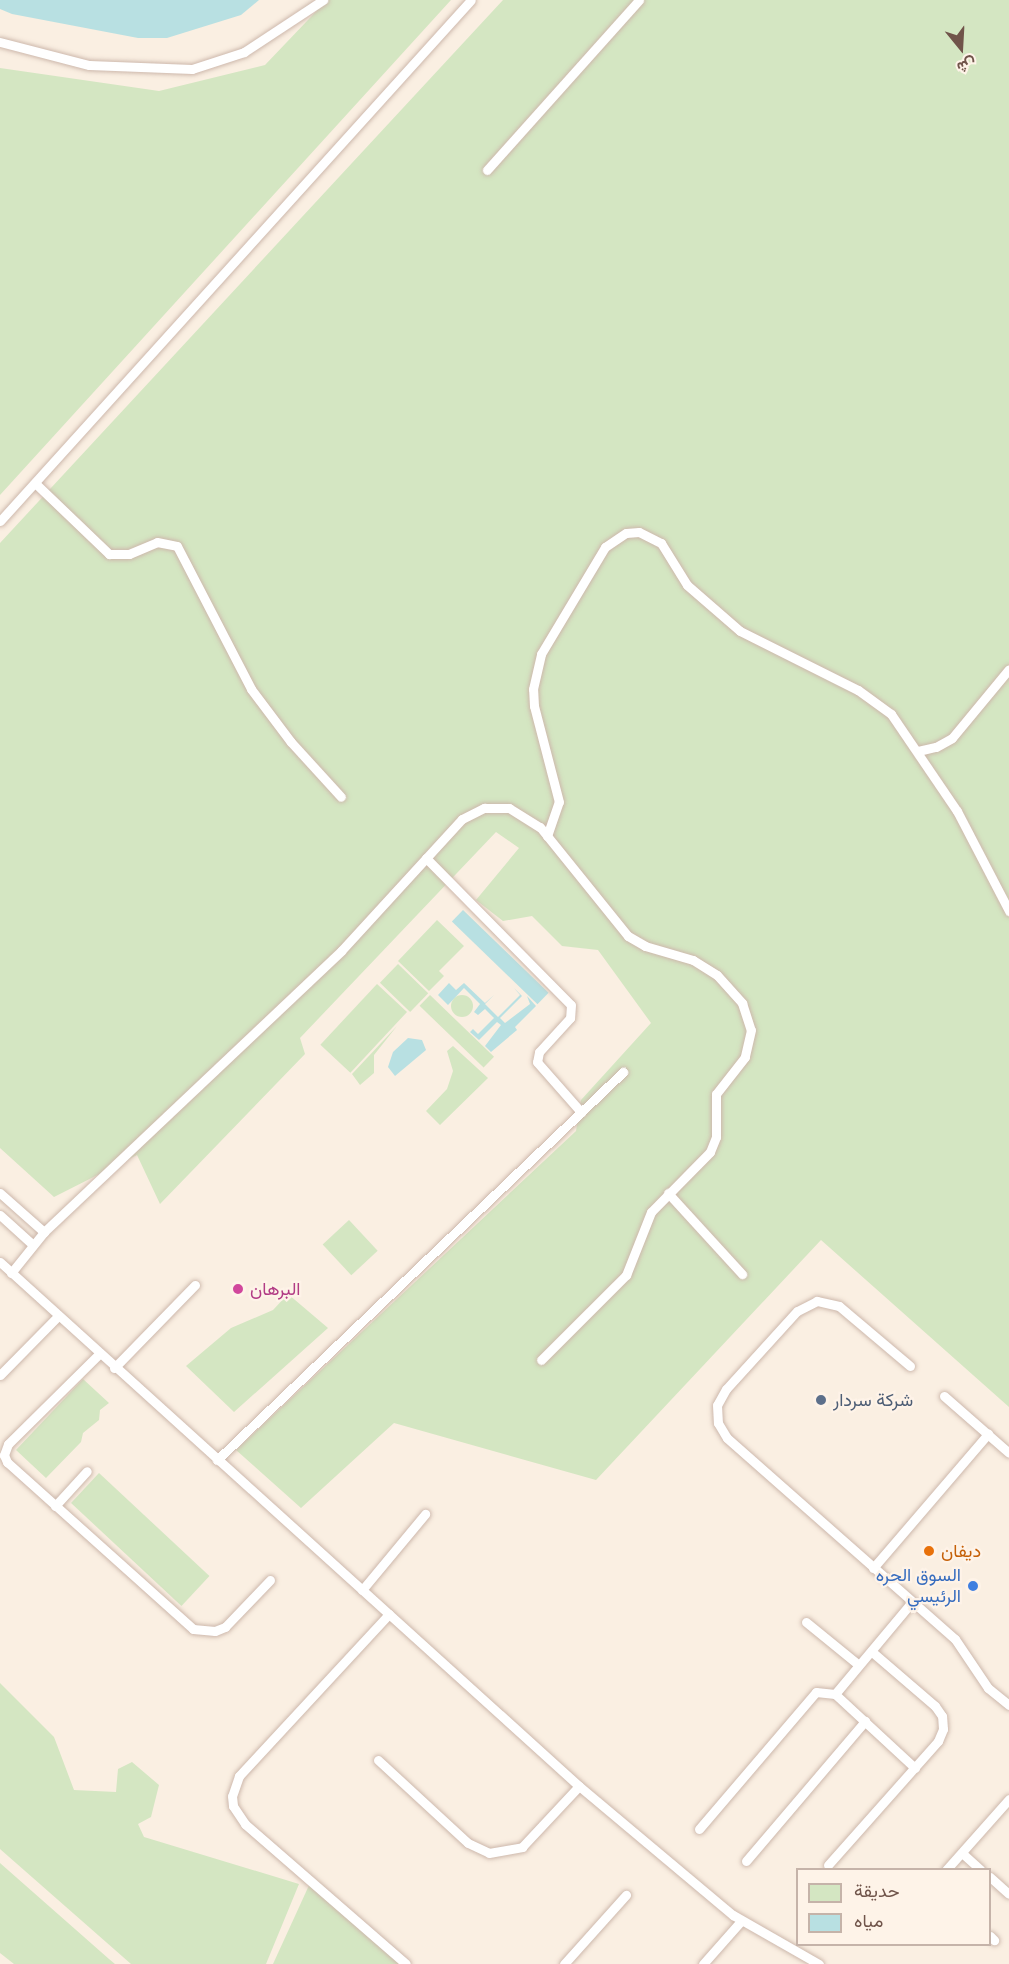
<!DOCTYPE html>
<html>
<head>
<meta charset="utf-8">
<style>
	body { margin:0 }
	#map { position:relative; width:1009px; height:1964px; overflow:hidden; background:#faefe2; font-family:"Varela Round",Vazirmatn,sans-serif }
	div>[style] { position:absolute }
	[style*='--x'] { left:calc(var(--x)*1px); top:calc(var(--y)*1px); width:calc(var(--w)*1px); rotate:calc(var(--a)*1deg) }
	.green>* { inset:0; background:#d4e6c2; transform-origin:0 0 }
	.round { border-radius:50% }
	.water>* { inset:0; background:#b8e0e2; transform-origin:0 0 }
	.roads { filter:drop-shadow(0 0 2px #cdb8ac) drop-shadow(0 0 2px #cdb8ac) }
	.lane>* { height:9px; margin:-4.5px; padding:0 4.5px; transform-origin:4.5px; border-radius:4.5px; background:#fff }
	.dots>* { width:16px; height:16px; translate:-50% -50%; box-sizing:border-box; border:3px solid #fef3e8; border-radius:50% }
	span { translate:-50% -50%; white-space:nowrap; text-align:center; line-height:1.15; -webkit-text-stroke:4.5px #fef3e8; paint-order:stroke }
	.hotel-label { font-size:18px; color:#b23c85 }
	.left { translate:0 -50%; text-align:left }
	.service-label { font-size:18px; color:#4e5e75 }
	.food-label { font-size:18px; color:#c56008 }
	.shop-label { font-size:18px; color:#366cbe }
	.right { translate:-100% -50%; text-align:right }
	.legend { position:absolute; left:796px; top:1868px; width:195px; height:78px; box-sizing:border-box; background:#fef3e8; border:2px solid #c5b3a9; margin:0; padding:8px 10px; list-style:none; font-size:18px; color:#70544a }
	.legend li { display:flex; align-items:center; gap:12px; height:30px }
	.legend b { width:30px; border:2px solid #c5b3a9 }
	.north { position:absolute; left:931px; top:18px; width:60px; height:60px; -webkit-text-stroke:4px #fef3e8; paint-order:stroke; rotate:162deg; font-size:16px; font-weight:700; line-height:24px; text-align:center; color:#70544a }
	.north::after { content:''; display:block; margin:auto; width:21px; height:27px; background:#70544a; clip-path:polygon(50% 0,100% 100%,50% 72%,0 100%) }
</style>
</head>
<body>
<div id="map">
	<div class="green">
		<div style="clip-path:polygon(327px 0,451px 0,0 495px,0 68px,159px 91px,265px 65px)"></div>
		<div style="clip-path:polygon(503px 0,1009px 0,1009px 1407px,821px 1240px,596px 1480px,394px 1423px,301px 1508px,236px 1450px,576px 1131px,581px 1100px,651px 1023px,598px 950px,562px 946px,532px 916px,503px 921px,476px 900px,519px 848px,496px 832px,300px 1038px,305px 1054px,160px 1204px,137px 1155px,54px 1197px,0 1148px,0 543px)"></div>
		<div style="clip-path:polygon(437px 920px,464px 946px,439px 971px,444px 976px,429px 991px,398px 961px)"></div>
		<div style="left:398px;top:964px;width:42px;height:26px;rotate:44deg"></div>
		<div style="left:377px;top:984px;width:41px;height:83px;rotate:43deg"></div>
		<div style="left:430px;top:995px;width:89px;height:15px;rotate:44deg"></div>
		<div class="round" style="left:451px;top:995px;width:22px;height:22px"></div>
		<div style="clip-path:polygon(397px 1026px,374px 1055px,374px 1073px,360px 1085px,352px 1074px)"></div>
		<div style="clip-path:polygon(453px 1046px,488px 1078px,440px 1125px,426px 1111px,447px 1089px,453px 1071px,447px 1051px)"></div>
		<div style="left:349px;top:1220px;width:42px;height:36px;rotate:47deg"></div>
		<div style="clip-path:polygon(288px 1294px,328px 1328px,234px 1412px,186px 1366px,231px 1328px,273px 1310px)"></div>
		<div style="clip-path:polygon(83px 1379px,109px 1403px,100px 1410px,99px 1420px,83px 1433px,81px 1442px,46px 1478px,16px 1450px)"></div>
		<div style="left:99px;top:1473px;width:151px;height:41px;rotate:43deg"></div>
		<div style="clip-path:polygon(0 1683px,54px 1737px,74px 1790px,116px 1792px,118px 1769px,132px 1762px,159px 1785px,151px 1817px,138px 1824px,144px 1837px,299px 1884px,266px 1964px,131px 1964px,0 1849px)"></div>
		<div style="clip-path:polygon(0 1863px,109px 1959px,115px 1964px,14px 1964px,0 1953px)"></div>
		<div style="clip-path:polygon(311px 1881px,407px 1964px,273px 1964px)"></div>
	</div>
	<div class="water">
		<div style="clip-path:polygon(0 0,259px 0,241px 15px,167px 38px,138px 38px,12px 14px,0 9px)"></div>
		<div style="left:463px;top:910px;width:119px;height:16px;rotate:44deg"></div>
		<div style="clip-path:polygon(449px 983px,456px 990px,464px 983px,485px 1003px,494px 995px,485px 1004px,498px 1017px,520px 995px,514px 988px,522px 996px,500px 1018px,505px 1023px,530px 1004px,527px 996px,536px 1006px,515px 1027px,517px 1030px,491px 1052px,485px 1046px,501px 1025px,497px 1022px,479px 1040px,470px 1032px,473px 1029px,478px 1034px,494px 1018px,485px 1009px,478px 1015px,474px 1012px,480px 1004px,464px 988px,448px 1005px,438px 995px)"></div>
		<div style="clip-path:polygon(408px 1038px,422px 1040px,426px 1050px,395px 1076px,388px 1067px,393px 1052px)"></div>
	</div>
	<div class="roads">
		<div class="lane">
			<div style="--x:0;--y:42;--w:92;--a:14.5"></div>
			<div style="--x:89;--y:65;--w:103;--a:2.2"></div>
			<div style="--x:192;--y:69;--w:55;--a:-18.1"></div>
			<div style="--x:244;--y:52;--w:95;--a:-33.4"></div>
			<div style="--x:487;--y:170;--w:228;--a:-48.2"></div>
			<div style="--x:35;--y:483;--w:103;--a:43.8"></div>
			<div style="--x:109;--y:554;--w:20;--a:0"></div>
			<div style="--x:129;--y:554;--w:30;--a:-23"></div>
			<div style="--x:157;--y:542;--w:20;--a:11"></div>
			<div style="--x:177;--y:546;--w:161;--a:62.6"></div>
			<div style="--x:251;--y:689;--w:66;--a:53"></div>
			<div style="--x:291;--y:742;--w:74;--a:47.7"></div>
			<div style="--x:0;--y:521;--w:702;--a:-47.89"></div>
			<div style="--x:918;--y:751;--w:18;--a:-13"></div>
			<div style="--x:936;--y:747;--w:18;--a:-29"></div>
			<div style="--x:952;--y:738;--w:89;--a:-50.4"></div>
			<div style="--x:547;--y:836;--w:36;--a:-71"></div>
			<div style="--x:559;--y:802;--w:99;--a:-104.6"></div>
			<div style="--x:534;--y:706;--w:17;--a:-93"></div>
			<div style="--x:533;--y:689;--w:36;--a:-77"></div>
			<div style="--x:541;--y:654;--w:125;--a:-59.1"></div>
			<div style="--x:605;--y:547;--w:25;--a:-34"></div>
			<div style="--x:626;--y:533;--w:13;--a:-4"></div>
			<div style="--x:639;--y:532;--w:25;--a:27"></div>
			<div style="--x:661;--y:543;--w:49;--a:58.2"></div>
			<div style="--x:687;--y:585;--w:70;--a:41"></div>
			<div style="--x:740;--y:631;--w:132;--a:26.6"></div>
			<div style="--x:858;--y:690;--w:41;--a:36"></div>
			<div style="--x:891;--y:714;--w:117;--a:55.8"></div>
			<div style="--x:957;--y:811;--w:113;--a:62.5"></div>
			<div style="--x:426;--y:858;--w:206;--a:45.4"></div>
			<div style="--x:571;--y:1005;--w:13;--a:94"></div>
			<div style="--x:570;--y:1018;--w:46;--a:132.4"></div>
			<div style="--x:539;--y:1052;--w:10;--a:101"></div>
			<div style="--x:537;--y:1062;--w:67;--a:48.7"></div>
			<div style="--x:0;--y:1193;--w:59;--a:41.6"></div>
			<div style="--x:668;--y:1193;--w:110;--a:47.6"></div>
			<div style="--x:0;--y:1215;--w:43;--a:42.2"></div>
			<div style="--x:0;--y:1262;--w:781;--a:42.15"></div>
			<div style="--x:579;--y:1786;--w:201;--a:40"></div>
			<div style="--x:733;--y:1915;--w:99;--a:29.7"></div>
			<div style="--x:11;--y:1273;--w:53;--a:-51.2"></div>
			<div style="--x:44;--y:1232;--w:409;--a:-43.4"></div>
			<div style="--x:341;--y:951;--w:179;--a:-47.5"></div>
			<div style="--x:462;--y:819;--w:25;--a:-27"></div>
			<div style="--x:484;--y:808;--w:25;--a:0"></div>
			<div style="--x:509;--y:808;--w:36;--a:32"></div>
			<div style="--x:540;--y:827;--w:140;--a:51.1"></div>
			<div style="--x:628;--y:936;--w:20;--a:30"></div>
			<div style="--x:645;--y:946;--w:50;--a:16.3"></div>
			<div style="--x:693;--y:960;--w:28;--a:32"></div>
			<div style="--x:717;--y:975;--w:38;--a:48"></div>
			<div style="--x:742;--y:1003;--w:28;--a:72"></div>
			<div style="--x:751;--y:1030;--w:28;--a:103"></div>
			<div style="--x:745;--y:1057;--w:47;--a:128.1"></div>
			<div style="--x:716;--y:1094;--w:43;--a:90"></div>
			<div style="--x:716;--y:1137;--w:16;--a:112"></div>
			<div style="--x:710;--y:1152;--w:84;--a:134.5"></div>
			<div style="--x:651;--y:1212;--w:68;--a:111.6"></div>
			<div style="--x:626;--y:1275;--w:120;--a:135"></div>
			<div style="--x:99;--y:1354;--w:128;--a:135.3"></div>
			<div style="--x:8;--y:1444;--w:12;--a:110"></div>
			<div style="--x:4;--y:1455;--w:8;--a:67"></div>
			<div style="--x:7;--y:1462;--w:250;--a:41.9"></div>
			<div style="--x:193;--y:1629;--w:22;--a:5"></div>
			<div style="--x:215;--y:1631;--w:11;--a:-22"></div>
			<div style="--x:225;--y:1627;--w:65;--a:-46.2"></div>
			<div style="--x:910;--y:1366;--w:93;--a:-139.8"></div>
			<div style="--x:839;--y:1306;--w:23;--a:-167"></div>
			<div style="--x:817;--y:1301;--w:22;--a:153"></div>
			<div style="--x:797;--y:1311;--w:105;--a:132.3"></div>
			<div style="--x:726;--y:1389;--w:18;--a:119"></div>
			<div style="--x:717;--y:1405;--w:18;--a:87"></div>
			<div style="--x:718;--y:1423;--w:17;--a:59"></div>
			<div style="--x:727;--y:1438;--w:304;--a:41.4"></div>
			<div style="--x:955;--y:1639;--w:59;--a:56"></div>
			<div style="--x:988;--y:1688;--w:27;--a:39"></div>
			<div style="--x:114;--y:1368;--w:116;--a:-45.7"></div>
			<div style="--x:0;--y:1375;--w:83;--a:-45.5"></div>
			<div style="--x:944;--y:1396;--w:86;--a:41.2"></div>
			<div style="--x:217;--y:1460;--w:562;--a:-43.7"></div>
			<div style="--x:55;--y:1506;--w:47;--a:-47.6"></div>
			<div style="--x:873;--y:1568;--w:177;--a:-49.4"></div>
			<div style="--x:362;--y:1590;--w:99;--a:-50.3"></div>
			<div style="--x:389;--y:1614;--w:221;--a:132.8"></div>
			<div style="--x:239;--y:1776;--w:21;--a:109"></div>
			<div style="--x:232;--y:1796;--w:10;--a:84"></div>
			<div style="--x:233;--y:1806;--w:22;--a:56"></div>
			<div style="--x:245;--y:1824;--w:213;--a:41"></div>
			<div style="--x:806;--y:1622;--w:68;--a:39.1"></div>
			<div style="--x:835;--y:1694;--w:120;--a:-50.1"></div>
			<div style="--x:378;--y:1760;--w:122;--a:42.7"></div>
			<div style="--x:468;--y:1843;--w:23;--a:25"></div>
			<div style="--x:489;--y:1853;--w:34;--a:-10"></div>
			<div style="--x:522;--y:1847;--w:83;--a:-46.9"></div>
			<div style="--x:699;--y:1829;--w:180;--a:-49.5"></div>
			<div style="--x:816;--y:1692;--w:19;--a:6"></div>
			<div style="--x:835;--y:1694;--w:109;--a:42.8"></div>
			<div style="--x:962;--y:1853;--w:25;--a:42"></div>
			<div style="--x:746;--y:1861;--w:184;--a:-49.6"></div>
			<div style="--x:828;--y:1865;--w:166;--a:-48.4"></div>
			<div style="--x:938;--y:1741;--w:13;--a:-67"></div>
			<div style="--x:943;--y:1729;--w:13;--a:-94"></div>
			<div style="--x:942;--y:1716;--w:12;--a:-125"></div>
			<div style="--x:935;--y:1706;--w:84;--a:-139.3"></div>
			<div style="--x:946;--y:1870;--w:95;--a:-48.4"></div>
			<div style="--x:990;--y:1877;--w:25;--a:42"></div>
			<div style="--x:990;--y:1936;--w:6;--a:45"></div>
			<div style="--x:564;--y:1964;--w:93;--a:-48.1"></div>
			<div style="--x:703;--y:1964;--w:57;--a:-48.5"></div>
		</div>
	</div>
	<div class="dots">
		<div style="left:238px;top:1289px;background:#d1479c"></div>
		<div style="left:821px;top:1400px;background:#5c6f8a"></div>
		<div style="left:929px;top:1551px;background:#e8710a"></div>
		<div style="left:973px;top:1586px;background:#3f7fe0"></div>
	</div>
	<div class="hotel-label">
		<span class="left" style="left:250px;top:1289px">البرهان</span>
	</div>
	<div class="service-label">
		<span class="left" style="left:833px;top:1400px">شركة سردار</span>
	</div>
	<div class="food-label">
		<span class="left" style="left:941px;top:1551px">ديفان</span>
	</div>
	<div class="shop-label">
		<span class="right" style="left:961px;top:1586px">السوق الحره<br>الرئيسي</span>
	</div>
	<ul class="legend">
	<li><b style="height:16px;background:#d4e6c2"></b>حديقة</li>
	<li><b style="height:16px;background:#b8e0e2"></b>مياه</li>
	</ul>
	<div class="north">ش</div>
</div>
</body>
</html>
